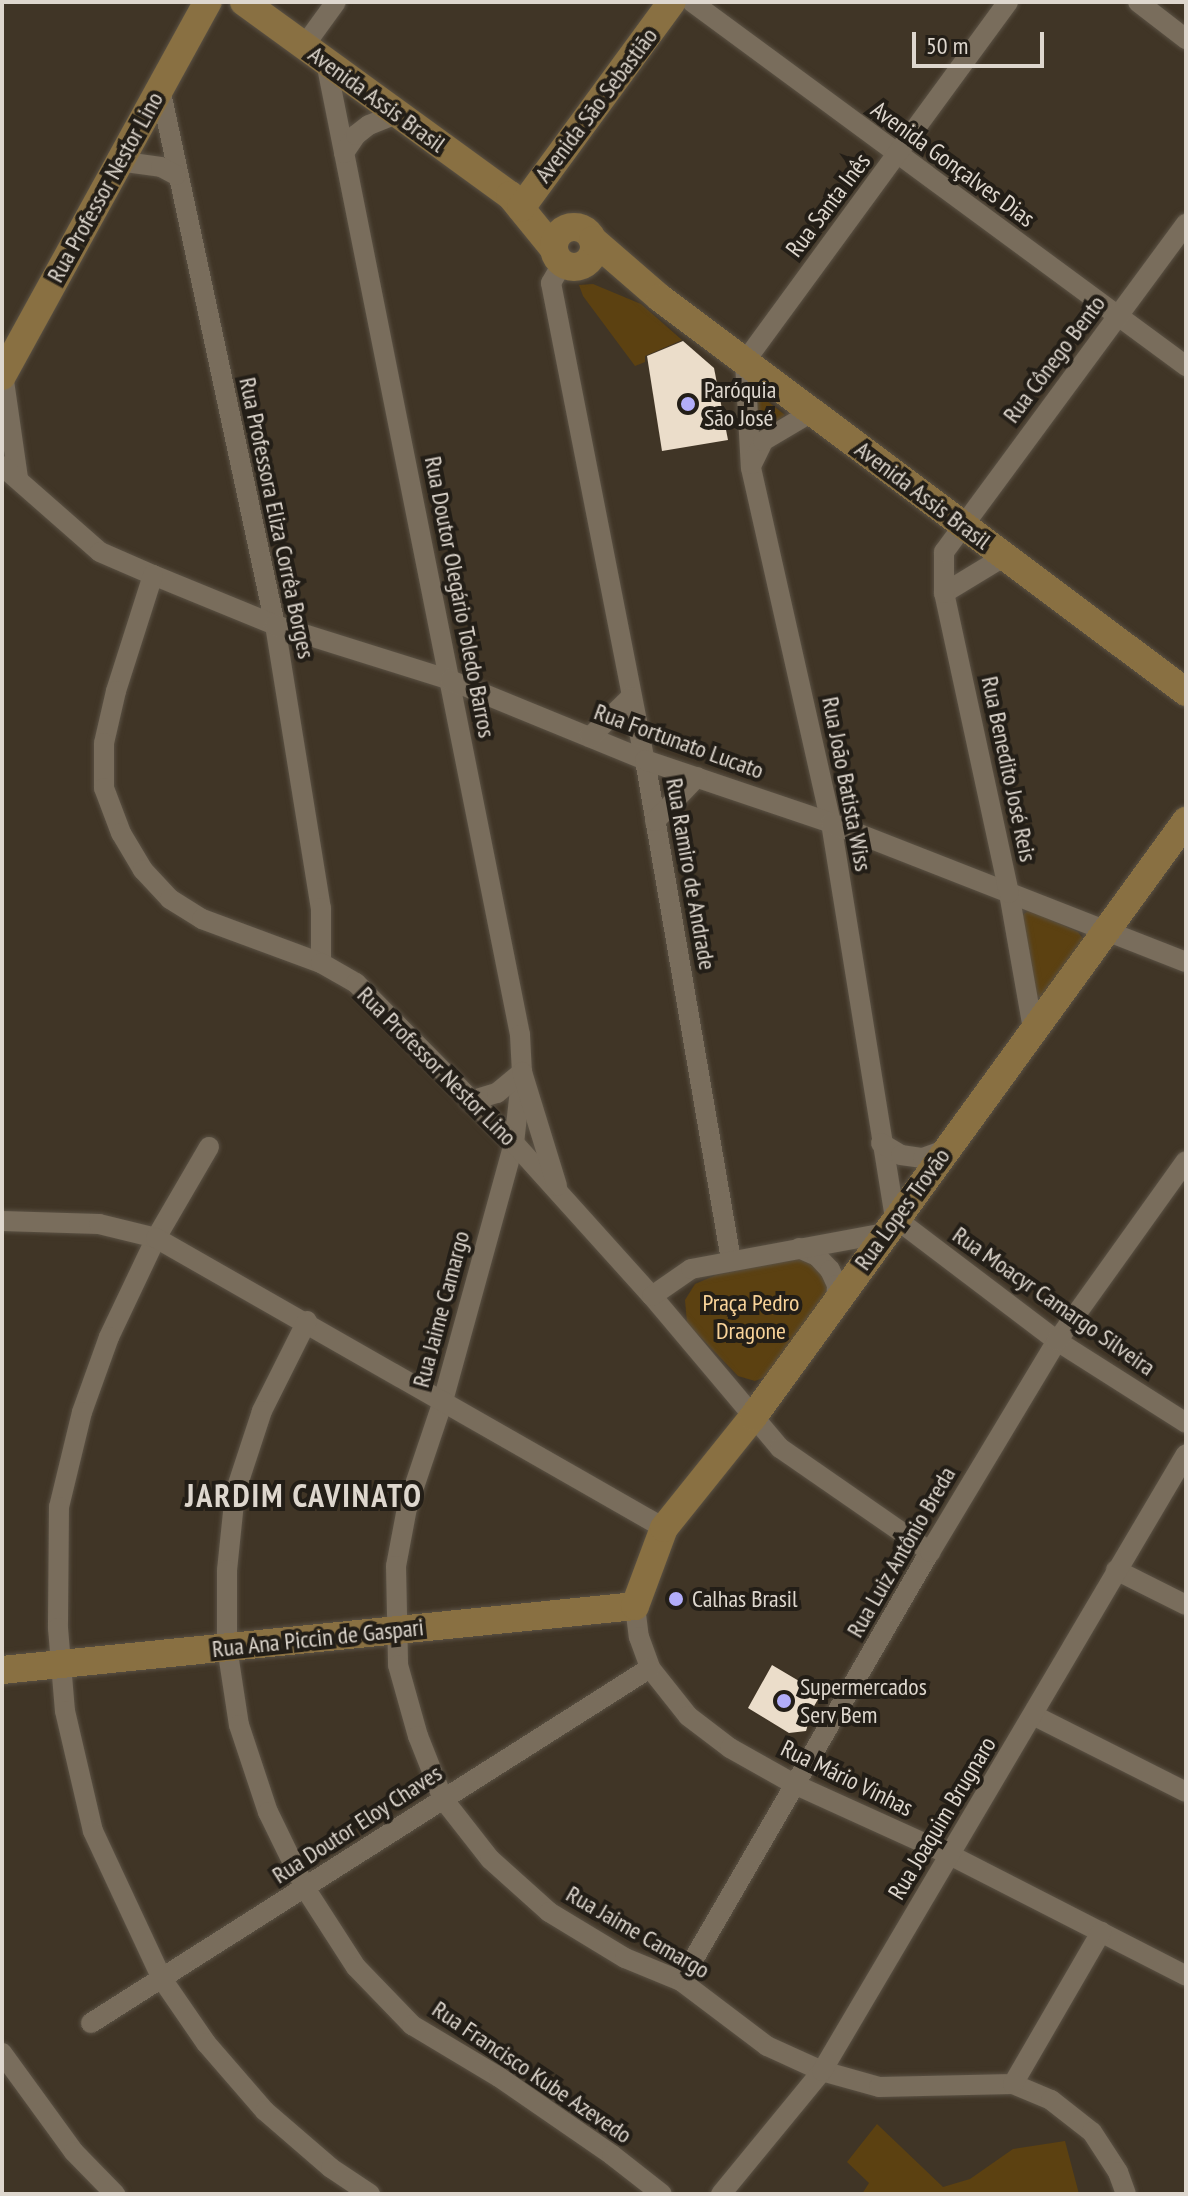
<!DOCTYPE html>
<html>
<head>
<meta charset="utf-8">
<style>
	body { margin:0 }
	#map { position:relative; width:1188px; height:2196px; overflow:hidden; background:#403526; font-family:"PT Sans Narrow",sans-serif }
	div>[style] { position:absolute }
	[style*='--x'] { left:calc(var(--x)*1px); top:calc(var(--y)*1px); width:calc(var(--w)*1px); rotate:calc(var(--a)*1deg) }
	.green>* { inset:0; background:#5c4111 }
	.building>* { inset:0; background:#ebddca }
	.roads { filter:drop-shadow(0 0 2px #5a5144) drop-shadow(0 0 2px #5a5144) }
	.street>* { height:20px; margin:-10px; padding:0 10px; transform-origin:10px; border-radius:10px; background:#796d5c }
	.secondary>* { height:28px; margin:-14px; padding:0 14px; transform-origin:14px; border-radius:14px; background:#897042 }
	.secondary>.ring { margin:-14px; padding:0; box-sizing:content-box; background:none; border:28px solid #897042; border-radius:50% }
	.dots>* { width:22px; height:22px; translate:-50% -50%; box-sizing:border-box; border:4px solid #231e17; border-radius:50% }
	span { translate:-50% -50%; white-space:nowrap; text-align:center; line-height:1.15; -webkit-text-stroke:8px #231e17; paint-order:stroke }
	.street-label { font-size:24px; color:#ded7ce }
	.poi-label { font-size:24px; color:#ded7ce }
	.left { translate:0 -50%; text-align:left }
	.park-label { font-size:24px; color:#f9d399 }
	.district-label { font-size:32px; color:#ded7ce; font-weight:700; letter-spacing:2px }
	.frame { position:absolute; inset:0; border:4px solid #ded7ce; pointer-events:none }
	.scale { position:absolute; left:912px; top:32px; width:132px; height:36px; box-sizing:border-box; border:4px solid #ded7ce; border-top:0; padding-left:10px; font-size:24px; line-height:28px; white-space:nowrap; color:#ded7ce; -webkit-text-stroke:6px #231e17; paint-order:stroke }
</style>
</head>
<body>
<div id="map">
	<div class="green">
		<div style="clip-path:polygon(593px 284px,641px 304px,682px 340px,645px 356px,645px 362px,635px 366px,583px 296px,579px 285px)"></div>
		<div style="clip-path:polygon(749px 387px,785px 415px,763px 430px,758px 431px)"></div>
		<div style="clip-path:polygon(1029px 910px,1078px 932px,1084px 940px,1042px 1000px,1032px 995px,1020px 917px)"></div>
		<div style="clip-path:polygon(802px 1258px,817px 1262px,831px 1291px,770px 1375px,755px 1381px,738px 1376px,687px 1323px,685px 1300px,695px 1284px,716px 1275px)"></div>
		<div style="clip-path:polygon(877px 2124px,943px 2187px,970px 2179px,1013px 2149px,1065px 2141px,1079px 2194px,862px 2194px,869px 2183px,847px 2162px)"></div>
	</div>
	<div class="building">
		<div style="clip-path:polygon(683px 341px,714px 368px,728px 440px,662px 451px,647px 356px)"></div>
		<div style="clip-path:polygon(772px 1665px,821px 1694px,813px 1708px,806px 1731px,789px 1733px,748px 1708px)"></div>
	</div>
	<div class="roads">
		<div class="street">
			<div style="--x:692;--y:2;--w:614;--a:36.38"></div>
			<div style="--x:1008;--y:2;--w:446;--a:126.2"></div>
			<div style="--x:745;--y:362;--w:106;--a:86.8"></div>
			<div style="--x:751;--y:468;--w:364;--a:77.3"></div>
			<div style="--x:831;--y:823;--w:400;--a:80.8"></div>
			<div style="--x:895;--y:1218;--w:203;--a:37.2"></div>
			<div style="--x:1057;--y:1341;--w:153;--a:32.4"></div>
			<div style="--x:1138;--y:2;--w:61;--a:37.6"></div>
			<div style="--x:304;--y:46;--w:54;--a:-54"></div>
			<div style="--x:326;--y:62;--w:992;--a:78.72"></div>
			<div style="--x:520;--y:1035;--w:37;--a:87"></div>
			<div style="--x:522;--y:1072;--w:71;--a:96.4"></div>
			<div style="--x:514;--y:1143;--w:268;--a:105.4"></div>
			<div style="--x:443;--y:1401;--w:113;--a:108.6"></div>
			<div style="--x:407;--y:1508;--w:59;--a:100.7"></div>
			<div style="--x:396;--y:1566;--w:99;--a:88.8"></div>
			<div style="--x:398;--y:1665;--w:74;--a:74.3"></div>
			<div style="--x:418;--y:1736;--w:68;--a:68.4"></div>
			<div style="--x:443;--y:1799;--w:76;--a:51.9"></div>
			<div style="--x:490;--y:1859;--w:79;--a:41.9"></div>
			<div style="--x:549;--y:1912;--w:89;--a:31.2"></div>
			<div style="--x:625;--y:1958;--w:61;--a:22.3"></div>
			<div style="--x:681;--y:1981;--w:108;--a:37.1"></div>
			<div style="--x:767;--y:2046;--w:60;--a:24.4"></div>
			<div style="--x:822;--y:2071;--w:59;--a:15.7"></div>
			<div style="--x:879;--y:2087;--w:134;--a:-1.3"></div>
			<div style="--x:1013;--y:2084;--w:41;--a:22.8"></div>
			<div style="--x:1051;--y:2100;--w:52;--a:38"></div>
			<div style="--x:1092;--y:2132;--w:48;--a:57"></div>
			<div style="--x:1118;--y:2172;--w:23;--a:70"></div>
			<div style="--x:160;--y:88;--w:549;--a:77.91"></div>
			<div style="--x:275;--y:625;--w:287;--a:80.8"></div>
			<div style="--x:321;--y:908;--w:55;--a:90"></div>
			<div style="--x:344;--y:153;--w:22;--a:-56"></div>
			<div style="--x:356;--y:135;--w:16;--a:-38"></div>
			<div style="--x:369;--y:125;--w:29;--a:-22"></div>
			<div style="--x:118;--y:161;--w:43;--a:7.9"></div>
			<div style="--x:161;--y:167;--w:17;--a:28"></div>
			<div style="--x:562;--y:264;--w:22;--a:120"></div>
			<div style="--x:551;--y:283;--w:486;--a:78.9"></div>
			<div style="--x:645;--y:760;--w:507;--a:80.24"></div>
			<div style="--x:3;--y:374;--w:105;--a:81.8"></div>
			<div style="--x:752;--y:464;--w:25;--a:-64"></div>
			<div style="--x:763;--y:441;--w:57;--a:-30.6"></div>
			<div style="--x:2;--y:466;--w:130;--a:41.3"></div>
			<div style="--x:100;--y:552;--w:58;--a:23.5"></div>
			<div style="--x:153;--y:575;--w:132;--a:22.3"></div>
			<div style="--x:275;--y:625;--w:183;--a:17.4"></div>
			<div style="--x:450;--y:680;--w:211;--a:22.3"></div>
			<div style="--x:645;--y:760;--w:196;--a:18.7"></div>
			<div style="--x:831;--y:823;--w:381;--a:21.4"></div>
			<div style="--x:153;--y:575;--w:122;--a:107.7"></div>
			<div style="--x:116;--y:691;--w:53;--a:103"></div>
			<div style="--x:104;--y:743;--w:45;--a:90"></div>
			<div style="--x:104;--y:788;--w:48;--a:69.3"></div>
			<div style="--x:121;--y:833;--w:43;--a:59.3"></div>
			<div style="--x:143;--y:870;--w:40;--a:47"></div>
			<div style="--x:170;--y:899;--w:38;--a:32"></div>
			<div style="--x:202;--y:919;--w:127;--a:20.3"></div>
			<div style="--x:321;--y:963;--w:40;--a:29.7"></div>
			<div style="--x:356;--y:983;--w:225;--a:45.4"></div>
			<div style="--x:514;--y:1143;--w:206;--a:48"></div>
			<div style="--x:652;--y:1296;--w:199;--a:49.9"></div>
			<div style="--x:780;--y:1448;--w:183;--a:34.7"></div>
			<div style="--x:944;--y:593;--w:71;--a:-31.2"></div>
			<div style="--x:590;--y:737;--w:57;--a:-44.3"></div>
			<div style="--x:655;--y:821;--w:61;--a:-46.3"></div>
			<div style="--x:1033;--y:1029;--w:138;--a:-100"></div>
			<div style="--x:1009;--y:893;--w:307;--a:-102.2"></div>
			<div style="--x:944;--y:593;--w:41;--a:-90"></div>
			<div style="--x:944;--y:552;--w:408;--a:-53.6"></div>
			<div style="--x:470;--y:1101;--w:28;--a:-17"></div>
			<div style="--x:497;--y:1093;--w:33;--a:-40"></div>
			<div style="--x:522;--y:1072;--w:119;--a:72.9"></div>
			<div style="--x:881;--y:1143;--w:23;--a:31"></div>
			<div style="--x:901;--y:1155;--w:22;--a:8"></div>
			<div style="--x:923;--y:1158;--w:23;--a:-20"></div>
			<div style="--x:209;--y:1147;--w:105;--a:120.2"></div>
			<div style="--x:156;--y:1238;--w:110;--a:115.4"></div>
			<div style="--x:109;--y:1337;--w:80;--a:109.8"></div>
			<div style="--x:82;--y:1412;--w:98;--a:103.6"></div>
			<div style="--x:59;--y:1507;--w:121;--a:90.5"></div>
			<div style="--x:58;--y:1628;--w:83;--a:85.2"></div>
			<div style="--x:65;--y:1711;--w:123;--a:76.9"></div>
			<div style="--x:93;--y:1831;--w:163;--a:65"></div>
			<div style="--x:162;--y:1979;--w:78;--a:55.5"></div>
			<div style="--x:206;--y:2043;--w:90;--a:49.1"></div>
			<div style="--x:265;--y:2111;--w:87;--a:40.8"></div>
			<div style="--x:331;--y:2168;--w:47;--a:33.7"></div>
			<div style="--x:2;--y:1221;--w:97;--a:1.8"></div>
			<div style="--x:99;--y:1224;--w:59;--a:13.8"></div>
			<div style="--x:156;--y:1238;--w:585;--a:29.72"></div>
			<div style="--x:799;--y:1248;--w:20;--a:24"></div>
			<div style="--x:817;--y:1256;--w:19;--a:47"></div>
			<div style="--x:830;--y:1270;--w:17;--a:65"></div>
			<div style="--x:837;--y:1285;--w:17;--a:93"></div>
			<div style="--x:652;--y:1296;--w:47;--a:-34.7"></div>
			<div style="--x:691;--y:1269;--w:197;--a:-10.5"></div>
			<div style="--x:307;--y:1321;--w:101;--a:116.6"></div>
			<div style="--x:262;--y:1411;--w:86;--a:108.2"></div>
			<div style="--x:235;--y:1493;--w:77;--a:95.9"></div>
			<div style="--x:227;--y:1570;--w:77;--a:90"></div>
			<div style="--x:227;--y:1647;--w:79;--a:81.3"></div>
			<div style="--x:239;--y:1725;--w:92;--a:71.6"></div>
			<div style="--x:268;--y:1812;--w:85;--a:64"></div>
			<div style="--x:305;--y:1888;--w:94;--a:57.2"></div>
			<div style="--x:356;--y:1967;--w:81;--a:46"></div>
			<div style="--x:412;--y:2025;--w:101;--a:30.9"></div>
			<div style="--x:499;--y:2077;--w:137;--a:34.6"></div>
			<div style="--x:612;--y:2155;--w:63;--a:38"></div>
			<div style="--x:1116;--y:1570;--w:78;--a:26.6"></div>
			<div style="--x:635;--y:1606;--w:31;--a:83"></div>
			<div style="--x:639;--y:1637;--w:33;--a:70"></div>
			<div style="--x:650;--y:1668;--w:61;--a:51.6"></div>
			<div style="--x:688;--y:1716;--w:53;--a:37.3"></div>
			<div style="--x:730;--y:1748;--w:76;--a:29.3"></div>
			<div style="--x:796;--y:1785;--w:169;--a:24.4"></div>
			<div style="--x:950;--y:1855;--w:265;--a:27.1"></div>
			<div style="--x:1033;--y:1715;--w:171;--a:26.7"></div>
			<div style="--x:681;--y:1981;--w:496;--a:-59.9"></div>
			<div style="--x:930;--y:1552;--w:246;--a:-59"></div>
			<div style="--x:1057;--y:1341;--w:221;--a:-54.4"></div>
			<div style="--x:91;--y:2023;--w:662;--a:-32.42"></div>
			<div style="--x:2;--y:2053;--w:122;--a:54"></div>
			<div style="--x:74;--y:2152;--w:59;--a:45.7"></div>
			<div style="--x:1013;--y:2084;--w:176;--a:-59.9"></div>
			<div style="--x:721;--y:2194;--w:159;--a:-50.6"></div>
			<div style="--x:822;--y:2071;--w:716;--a:-59.46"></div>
		</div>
		<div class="secondary">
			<div style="--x:244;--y:2;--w:329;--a:36"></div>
			<div style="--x:510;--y:195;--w:68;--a:50.9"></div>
			<div style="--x:521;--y:208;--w:255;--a:-53.8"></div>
			<div class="ring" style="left:554px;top:227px;width:12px;height:12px"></div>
			<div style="--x:593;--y:240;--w:89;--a:40.9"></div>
			<div style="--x:660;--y:298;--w:657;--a:36.84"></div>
			<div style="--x:2;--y:376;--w:427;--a:-61.2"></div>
			<div style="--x:2;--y:1670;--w:636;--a:-5.77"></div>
			<div style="--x:635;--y:1606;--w:83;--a:-69.6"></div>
			<div style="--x:664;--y:1528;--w:142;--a:-51.3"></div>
			<div style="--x:753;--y:1417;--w:737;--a:-54"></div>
		</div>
	</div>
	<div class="dots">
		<div style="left:688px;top:404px;background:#b2adf9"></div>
		<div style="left:676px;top:1599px;background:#b2adf9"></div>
		<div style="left:784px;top:1701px;background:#b2adf9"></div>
	</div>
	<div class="street-label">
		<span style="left:377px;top:99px;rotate:36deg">Avenida Assis Brasil</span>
		<span style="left:596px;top:105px;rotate:-53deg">Avenida São Sebastião</span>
		<span style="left:953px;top:164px;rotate:36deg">Avenida Gonçalves Dias</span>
		<span style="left:105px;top:187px;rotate:-61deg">Rua Professor Nestor Lino</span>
		<span style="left:828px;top:205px;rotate:-53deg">Rua Santa Inês</span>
		<span style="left:1054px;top:359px;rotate:-53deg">Rua Cônego Bento</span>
		<span style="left:923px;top:495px;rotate:37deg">Avenida Assis Brasil</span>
		<span style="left:277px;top:518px;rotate:78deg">Rua Professora Eliza Corrêa Borges</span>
		<span style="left:460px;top:597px;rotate:79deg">Rua Doutor Olegário Toledo Barros</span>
		<span style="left:679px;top:741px;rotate:20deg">Rua Fortunato Lucato</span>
		<span style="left:1009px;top:769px;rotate:78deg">Rua Benedito José Reis</span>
		<span style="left:847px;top:784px;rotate:79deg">Rua João Batista Wiss</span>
		<span style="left:691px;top:874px;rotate:80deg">Rua Ramiro de Andrade</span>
		<span style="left:437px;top:1066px;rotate:45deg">Rua Professor Nestor Lino</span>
		<span style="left:902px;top:1209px;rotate:-54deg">Rua Lopes Trovão</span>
		<span style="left:1054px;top:1301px;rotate:35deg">Rua Moacyr Camargo Silveira</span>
		<span style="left:441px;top:1309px;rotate:-75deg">Rua Jaime Camargo</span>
		<span style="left:901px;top:1552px;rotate:-60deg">Rua Luiz Antônio Breda</span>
		<span style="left:318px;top:1638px;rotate:-6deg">Rua Ana Piccin de Gaspari</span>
		<span style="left:847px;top:1778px;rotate:26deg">Rua Mário Vinhas</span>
		<span style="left:942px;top:1818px;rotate:-59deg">Rua Joaquim Brugnaro</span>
		<span style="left:357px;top:1824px;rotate:-33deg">Rua Doutor Eloy Chaves</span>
		<span style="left:638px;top:1932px;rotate:30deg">Rua Jaime Camargo</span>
		<span style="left:532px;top:2072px;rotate:34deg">Rua Francisco Kube Azevedo</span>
	</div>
	<div class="poi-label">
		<span class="left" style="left:704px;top:404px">Paróquia<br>São José</span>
		<span class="left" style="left:692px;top:1599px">Calhas Brasil</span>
		<span class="left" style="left:800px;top:1701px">Supermercados<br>Serv Bem</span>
	</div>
	<div class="park-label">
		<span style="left:751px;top:1317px">Praça Pedro<br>Dragone</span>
	</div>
	<div class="district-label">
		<span style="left:304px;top:1495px">JARDIM CAVINATO</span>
	</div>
	<div class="frame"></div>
	<div class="scale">50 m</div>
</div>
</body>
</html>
